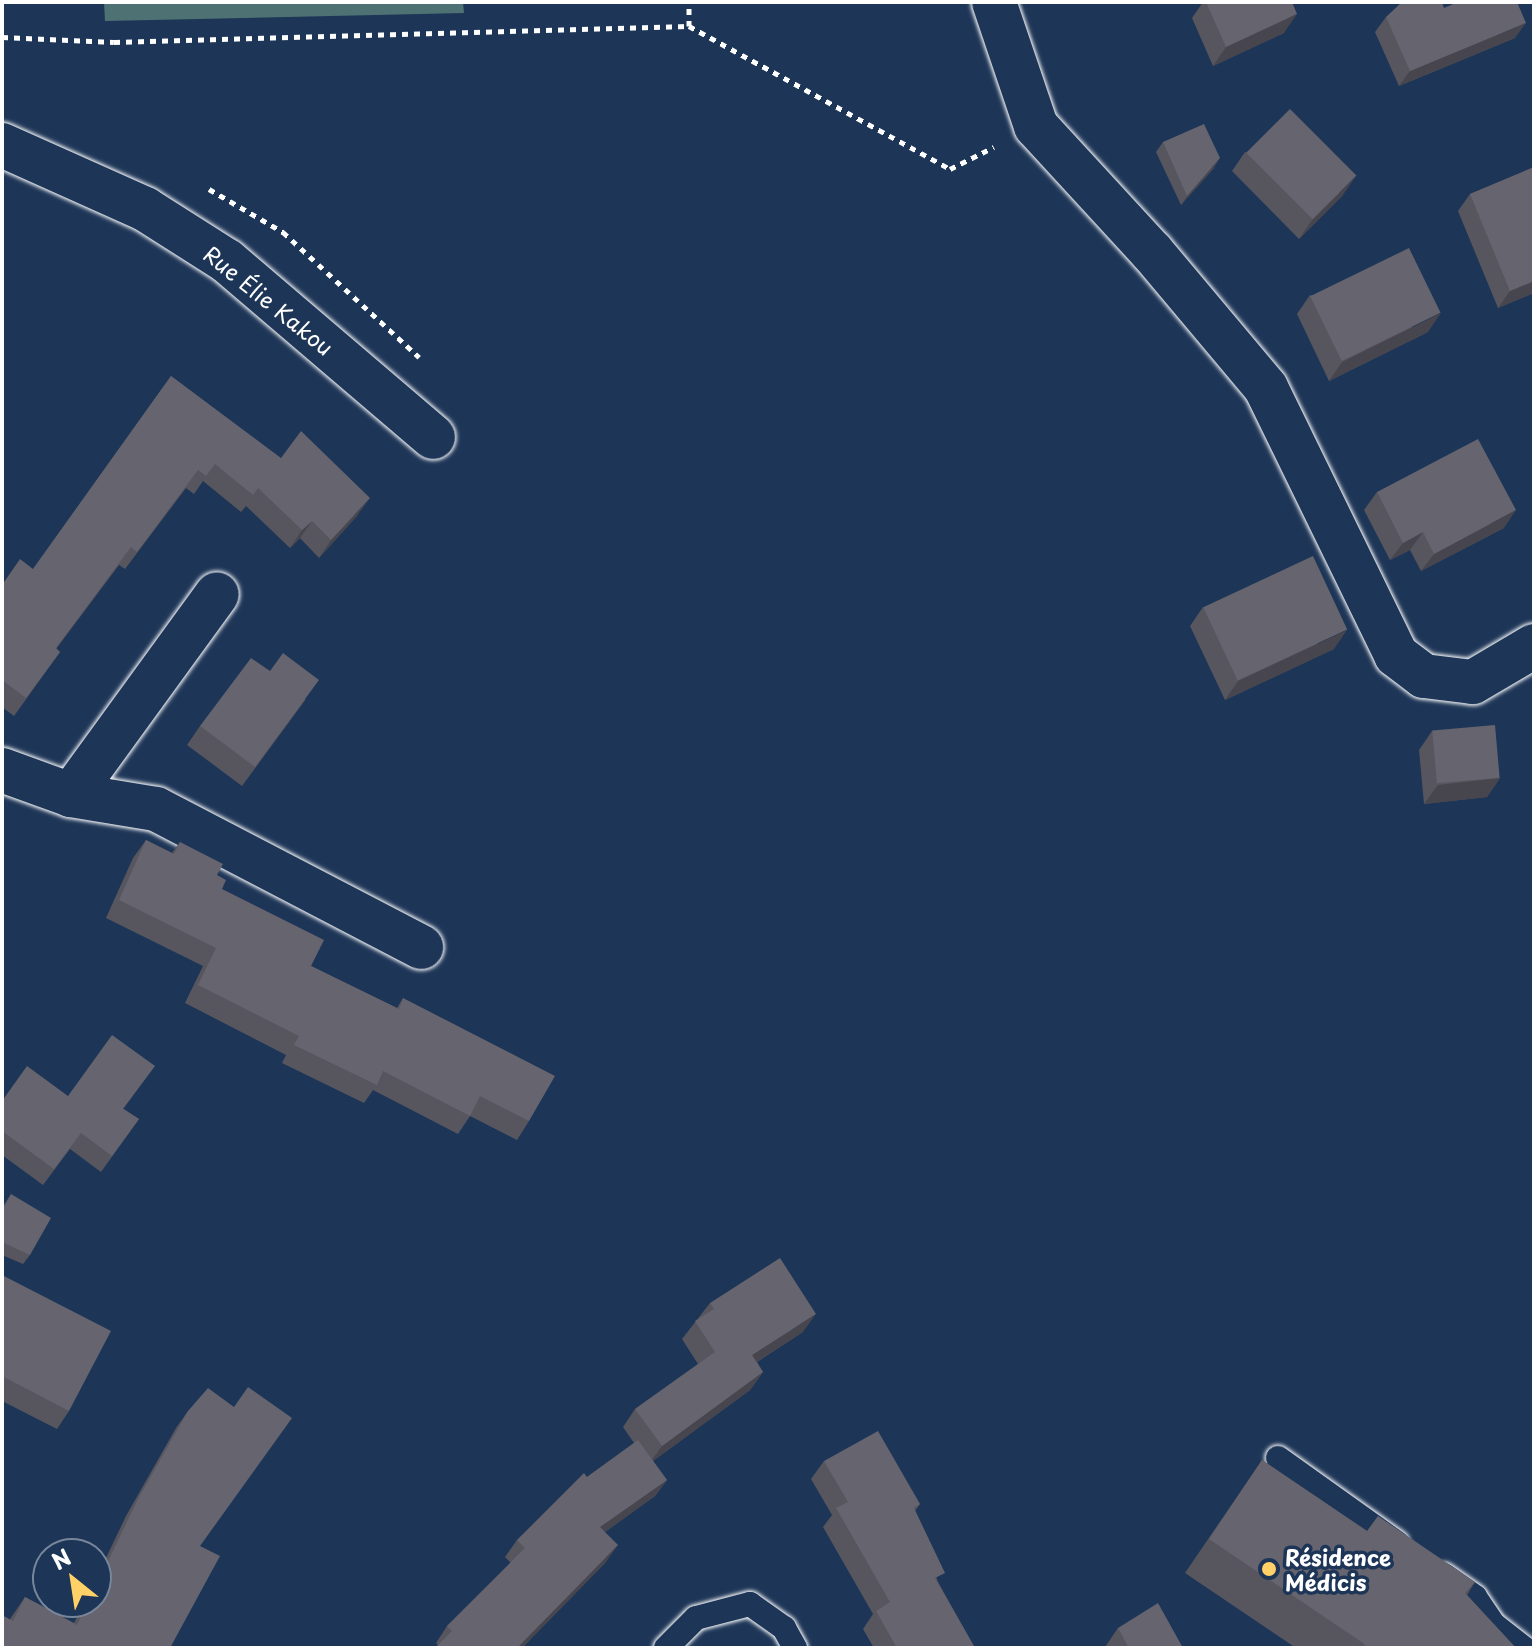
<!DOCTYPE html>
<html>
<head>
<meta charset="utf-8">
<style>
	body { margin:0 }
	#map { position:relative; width:1536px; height:1650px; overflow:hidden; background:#1d3557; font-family:"Playpen Sans",sans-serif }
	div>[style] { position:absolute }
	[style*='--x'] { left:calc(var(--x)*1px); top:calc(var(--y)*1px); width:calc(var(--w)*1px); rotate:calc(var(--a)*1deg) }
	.green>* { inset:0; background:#4e7273 }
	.path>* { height:5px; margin-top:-2.5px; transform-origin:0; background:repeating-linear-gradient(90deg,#fff 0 6px,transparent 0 12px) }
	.roads { filter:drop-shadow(0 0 2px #fff) drop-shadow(0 0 2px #fff) }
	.lane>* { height:24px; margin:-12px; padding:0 12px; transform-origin:12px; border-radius:12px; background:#1d3557 }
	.street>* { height:44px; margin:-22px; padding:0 22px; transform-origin:22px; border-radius:22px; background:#1d3557 }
	.wall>* { inset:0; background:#57565f }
	.shaded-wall>* { inset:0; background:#47464e }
	.building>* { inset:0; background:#65646f; transform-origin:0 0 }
	.dots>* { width:22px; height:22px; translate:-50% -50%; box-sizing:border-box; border:4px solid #1d3557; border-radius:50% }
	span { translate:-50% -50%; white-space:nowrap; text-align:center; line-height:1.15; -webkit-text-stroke:7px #1d3557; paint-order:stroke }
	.street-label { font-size:22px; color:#fff }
	.poi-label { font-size:22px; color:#fff; font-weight:700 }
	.left { translate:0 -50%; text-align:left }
	.frame { position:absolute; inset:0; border:4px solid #fff; pointer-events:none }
	.north { position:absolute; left:32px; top:1538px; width:80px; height:80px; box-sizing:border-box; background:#1d3557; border:2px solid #77869a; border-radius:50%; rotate:330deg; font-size:22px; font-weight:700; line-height:32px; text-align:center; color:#fff }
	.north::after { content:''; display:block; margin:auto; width:28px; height:36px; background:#ffd166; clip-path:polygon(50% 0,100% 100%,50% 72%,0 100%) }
</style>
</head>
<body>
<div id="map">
	<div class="green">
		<div style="clip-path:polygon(104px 2px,463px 2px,464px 13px,105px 21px)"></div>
	</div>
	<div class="path">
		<div style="--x:689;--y:26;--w:298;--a:28.7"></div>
		<div style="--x:950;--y:169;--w:49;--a:-26.6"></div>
		<div style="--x:2;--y:37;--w:112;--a:2.6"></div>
		<div style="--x:114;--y:42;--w:575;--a:-1.59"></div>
		<div style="--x:689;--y:26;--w:24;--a:-90"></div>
		<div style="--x:209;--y:189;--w:86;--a:30.2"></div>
		<div style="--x:283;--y:232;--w:185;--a:42.6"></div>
	</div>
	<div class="roads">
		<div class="lane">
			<div style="--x:1278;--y:1458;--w:146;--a:35.5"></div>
			<div style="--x:1444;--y:1575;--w:38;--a:35"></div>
			<div style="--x:1475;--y:1597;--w:32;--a:56"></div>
			<div style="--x:1493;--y:1624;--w:39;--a:38"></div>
			<div style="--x:666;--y:1648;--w:42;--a:-45"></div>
			<div style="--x:696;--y:1618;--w:56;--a:-14.5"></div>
			<div style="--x:750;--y:1604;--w:42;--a:35.2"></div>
			<div style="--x:784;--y:1628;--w:23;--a:61"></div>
		</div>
		<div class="street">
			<div style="--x:994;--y:2;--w:131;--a:71.3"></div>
			<div style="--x:1036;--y:126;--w:171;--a:47.4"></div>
			<div style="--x:1152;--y:252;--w:177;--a:50"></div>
			<div style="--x:1266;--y:388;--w:297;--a:64"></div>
			<div style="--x:1396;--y:655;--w:35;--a:37"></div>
			<div style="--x:1424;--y:676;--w:49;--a:7"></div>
			<div style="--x:1473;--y:682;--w:71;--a:-30.5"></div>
			<div style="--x:2;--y:145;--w:157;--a:24.1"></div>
			<div style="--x:145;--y:209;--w:97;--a:32.4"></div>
			<div style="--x:227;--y:261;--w:271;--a:40.5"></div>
			<div style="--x:2;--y:770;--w:73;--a:19.9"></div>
			<div style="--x:71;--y:795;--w:86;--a:9.4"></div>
			<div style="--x:156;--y:809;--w:299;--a:27.5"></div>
			<div style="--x:71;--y:795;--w:248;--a:-54"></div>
		</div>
	</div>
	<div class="wall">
		<div style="clip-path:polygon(1203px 2px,1292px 2px,1284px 33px,1213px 66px,1192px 18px)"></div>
		<div style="clip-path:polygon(1444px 8px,1515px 38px,1399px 86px,1375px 32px,1386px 17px)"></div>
		<div style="clip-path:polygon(1163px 142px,1214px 168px,1181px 205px,1156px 152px)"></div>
		<div style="clip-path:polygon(1245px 152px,1343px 195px,1299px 239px,1232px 171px)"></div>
		<div style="clip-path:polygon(1534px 167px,1534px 293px,1498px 308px,1458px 211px,1470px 194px)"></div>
		<div style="clip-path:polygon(1310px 295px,1428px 332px,1329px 381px,1297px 314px)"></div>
		<div style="clip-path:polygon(171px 376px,357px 516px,319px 558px,300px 538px,290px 548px,246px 506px,241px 512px,203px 481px,194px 494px,186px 488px,125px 569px,119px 565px,56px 649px,60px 652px,14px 716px,2px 707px,2px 585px,33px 569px)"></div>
		<div style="clip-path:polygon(1377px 492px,1504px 528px,1421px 571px,1410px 550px,1390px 560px,1364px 510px)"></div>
		<div style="clip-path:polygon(1203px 607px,1334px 649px,1225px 700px,1190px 626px)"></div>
		<div style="clip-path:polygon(306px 699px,242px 786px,187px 745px,200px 726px)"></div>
		<div style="clip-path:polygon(1432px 731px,1500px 778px,1487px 797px,1424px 804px,1419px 750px)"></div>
		<div style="clip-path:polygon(146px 840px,172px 853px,180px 842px,217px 875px,222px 889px,311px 966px,397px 1008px,403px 998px,529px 1121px,517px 1140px,470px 1116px,458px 1134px,373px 1090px,364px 1103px,282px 1063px,286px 1055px,185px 1003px,203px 966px,106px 918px,133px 858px)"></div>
		<div style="clip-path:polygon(2px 1101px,124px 1109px,139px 1119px,101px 1172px,70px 1149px,43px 1185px,2px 1155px)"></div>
		<div style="clip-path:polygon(11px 1194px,30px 1255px,23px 1264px,2px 1255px,2px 1208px)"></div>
		<div style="clip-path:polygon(2px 1275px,69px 1411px,57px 1429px,2px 1401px)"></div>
		<div style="clip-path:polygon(710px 1303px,803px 1332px,757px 1362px,763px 1372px,750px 1390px,653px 1461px,667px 1480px,655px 1496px,605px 1532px,606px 1562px,522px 1648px,435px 1648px,438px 1645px,436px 1643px,447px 1626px,511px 1563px,505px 1557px,517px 1540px,587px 1477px,634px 1443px,623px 1427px,635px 1409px,698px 1364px,682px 1339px)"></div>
		<div style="clip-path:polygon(188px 1411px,200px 1546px,170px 1648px,2px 1648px,10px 1619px,25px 1597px,74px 1623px,85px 1602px,96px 1602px,96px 1579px,126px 1516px,176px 1428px)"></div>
		<div style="clip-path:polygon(1262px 1460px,1367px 1531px,1475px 1582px,1467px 1595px,1516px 1648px,1296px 1648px,1185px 1573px)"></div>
		<div style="clip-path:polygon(824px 1461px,920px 1504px,915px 1511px,938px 1582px,975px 1648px,874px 1648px,863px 1629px,873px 1614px,823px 1527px,832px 1515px,811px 1479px)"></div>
		<div style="clip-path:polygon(1118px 1628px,1183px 1648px,1106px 1648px,1105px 1647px)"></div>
	</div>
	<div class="shaded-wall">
		<div style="clip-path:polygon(1297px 14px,1284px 33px,1213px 66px,1226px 47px)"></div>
		<div style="clip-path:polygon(1526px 23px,1515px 38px,1399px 86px,1410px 71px)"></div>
		<div style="clip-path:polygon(1220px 158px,1214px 168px,1181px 205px,1187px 196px)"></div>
		<div style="clip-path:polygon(1356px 176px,1343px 195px,1299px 239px,1312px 220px)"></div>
		<div style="clip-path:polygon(1534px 281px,1534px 293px,1498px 308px,1510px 291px)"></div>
		<div style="clip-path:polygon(1441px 313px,1428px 332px,1329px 381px,1342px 362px)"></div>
		<div style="clip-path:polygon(370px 498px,357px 516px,319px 558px,331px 540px)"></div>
		<div style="clip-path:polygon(1516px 510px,1504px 528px,1421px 571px,1434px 554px)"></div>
		<div style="clip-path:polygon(312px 521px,300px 538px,290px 548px,302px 530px)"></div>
		<div style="clip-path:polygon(1423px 532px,1410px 550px,1390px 560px,1403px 543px)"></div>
		<div style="clip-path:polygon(1347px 630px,1334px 649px,1225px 700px,1238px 681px)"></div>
		<div style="clip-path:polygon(1500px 778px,1487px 797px,1424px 804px,1438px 785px)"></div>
		<div style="clip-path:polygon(816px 1314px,803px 1332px,739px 1373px,752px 1355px)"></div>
		<div style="clip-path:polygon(763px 1372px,750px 1390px,649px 1464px,662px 1446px)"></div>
		<div style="clip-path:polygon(667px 1480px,655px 1496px,588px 1544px,600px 1527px)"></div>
		<div style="clip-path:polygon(618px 1545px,606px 1562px,522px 1648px,517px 1648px)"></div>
	</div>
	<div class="building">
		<div style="clip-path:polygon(1206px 2px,1292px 2px,1297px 14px,1226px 47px)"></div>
		<div style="clip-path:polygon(1402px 2px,1442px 2px,1444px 8px,1458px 2px,1517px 2px,1526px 23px,1410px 71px,1386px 17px)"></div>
		<div style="left:1290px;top:109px;width:94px;height:62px;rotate:45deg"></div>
		<div style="clip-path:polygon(1204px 124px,1220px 158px,1187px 196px,1163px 142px)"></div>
		<div style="clip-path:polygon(1534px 167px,1534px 281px,1510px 291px,1470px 194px)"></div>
		<div style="left:1409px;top:248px;width:72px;height:110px;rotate:64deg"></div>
		<div style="clip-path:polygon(171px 376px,281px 458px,301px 431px,370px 498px,331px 540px,312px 521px,302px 530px,258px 488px,253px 495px,215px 464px,206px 476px,198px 470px,137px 552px,131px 547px,56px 648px,60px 652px,26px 698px,2px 680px,2px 585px,20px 559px,33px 569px)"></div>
		<div style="clip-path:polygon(1478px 439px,1516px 510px,1434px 554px,1423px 532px,1403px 543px,1377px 492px)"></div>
		<div style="left:1313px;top:556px;width:81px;height:121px;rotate:65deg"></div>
		<div style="clip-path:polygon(283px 653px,319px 680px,255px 767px,200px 726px,251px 658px,270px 671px)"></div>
		<div style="left:1495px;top:725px;width:53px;height:63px;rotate:85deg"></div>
		<div style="clip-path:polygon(146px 840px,174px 854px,180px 842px,223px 864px,217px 875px,226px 880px,222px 889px,324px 940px,311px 966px,399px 1009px,403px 998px,555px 1076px,529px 1121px,480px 1096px,470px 1116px,383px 1071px,377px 1085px,294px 1045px,299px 1036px,198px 985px,216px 948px,119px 900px)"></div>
		<div style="clip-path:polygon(112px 1035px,155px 1066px,123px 1109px,139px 1119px,112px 1156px,81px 1133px,54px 1169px,2px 1131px,2px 1101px,27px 1066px,68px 1096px)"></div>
		<div style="clip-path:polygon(11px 1194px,51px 1218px,30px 1255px,2px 1242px,2px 1211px)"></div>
		<div style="clip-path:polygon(780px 1258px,816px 1314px,752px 1355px,763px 1372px,662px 1446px,635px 1409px,715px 1352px,695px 1321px,714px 1309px,710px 1303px)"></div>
		<div style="clip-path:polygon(2px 1275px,111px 1331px,69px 1411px,2px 1376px)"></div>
		<div style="clip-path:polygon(248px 1387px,292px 1418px,200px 1546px,220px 1556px,170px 1648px,2px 1648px,2px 1615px,13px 1621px,25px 1597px,77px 1625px,88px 1602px,96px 1602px,96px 1586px,138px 1499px,188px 1411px,208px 1388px,234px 1407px)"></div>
		<div style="clip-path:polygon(878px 1431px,920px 1504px,914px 1508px,945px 1573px,935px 1578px,975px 1648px,897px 1648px,876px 1611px,890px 1602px,836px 1508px,848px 1502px,824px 1461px)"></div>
		<div style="clip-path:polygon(638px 1440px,667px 1480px,600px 1527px,618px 1545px,517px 1648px,435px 1648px,452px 1631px,447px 1626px,525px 1548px,517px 1540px,584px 1473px,587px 1477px)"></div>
		<div style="clip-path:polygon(1262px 1460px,1367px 1531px,1378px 1516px,1475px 1582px,1465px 1593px,1516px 1648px,1367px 1648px,1363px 1643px,1209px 1539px)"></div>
		<div style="clip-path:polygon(1158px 1603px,1183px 1648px,1129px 1648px,1118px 1628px)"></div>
	</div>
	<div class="dots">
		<div style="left:1269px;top:1569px;background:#ffd166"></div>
	</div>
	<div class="street-label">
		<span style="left:269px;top:300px;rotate:39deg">Rue Élie Kakou</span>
	</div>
	<div class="poi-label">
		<span class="left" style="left:1285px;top:1569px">Résidence<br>Médicis</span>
	</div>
	<div class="frame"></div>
	<div class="north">N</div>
</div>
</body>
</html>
